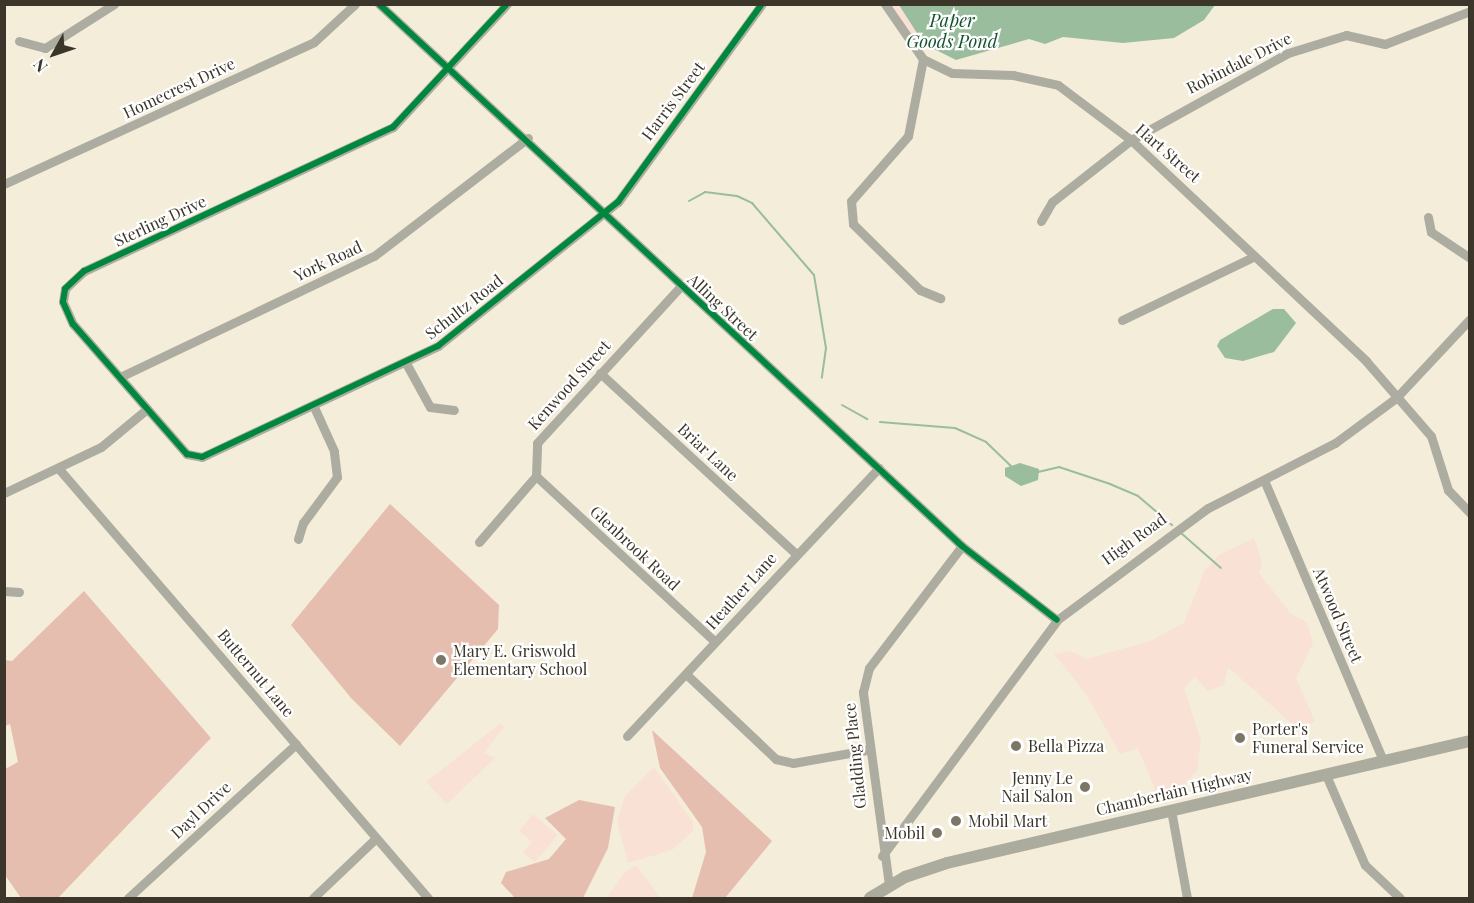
<!DOCTYPE html>
<html>
<head>
<meta charset="utf-8">
<style>
	body { margin:0 }
	#map { position:relative; width:1474px; height:903px; overflow:hidden; background:#f4edda; font-family:"Playfair Display",serif }
	div>[style] { position:absolute }
	[style*='--x'] { left:calc(var(--x)*1px); top:calc(var(--y)*1px); width:calc(var(--w)*1px); rotate:calc(var(--a)*1deg) }
	.green>* { inset:0; background:#f9e1d6 }
	.forest>* { inset:0; background:#e6beb0 }
	.water>* { inset:0; background:#99bd9d }
	.stream>* { height:2px; margin:-1px; padding:0 1px; transform-origin:1px; border-radius:1px; background:#99bd9d }
	.minor>* { height:9px; margin:-4.5px; padding:0 4.5px; transform-origin:4.5px; border-radius:4.5px; background:#acaca1 }
	.secondary>* { height:12px; margin:-6px; padding:0 6px; transform-origin:6px; border-radius:6px; background:#acac9e }
	.cycleway>* { height:6px; margin:-3px; padding:0 3px; transform-origin:3px; border-radius:3px; background:#00873e }
	.dots>* { width:16px; height:16px; translate:-50% -50%; box-sizing:border-box; border:3px solid #fff; border-radius:50% }
	span { translate:-50% -50%; white-space:nowrap; text-align:center; line-height:1.15; -webkit-text-stroke:4.5px #fff; paint-order:stroke }
	.street-label { font-size:16px; color:#3b3629 }
	.poi-label { font-size:16px; color:#3b3629 }
	.left { translate:0 -50%; text-align:left }
	.right { translate:-100% -50%; text-align:right }
	.water-label { font-size:18px; color:#12512d; font-style:italic }
	.frame { position:absolute; inset:0; border:6px solid #3b3629; pointer-events:none }
	.north { position:absolute; left:24px; top:24px; width:60px; height:60px; -webkit-text-stroke:4px #fff; paint-order:stroke; rotate:230deg; font-size:16px; font-weight:700; line-height:24px; text-align:center; color:#3b3629 }
	.north::after { content:''; display:block; margin:auto; width:21px; height:27px; background:#3b3629; clip-path:polygon(50% 0,100% 100%,50% 72%,0 100%) }
</style>
</head>
<body>
<div id="map">
	<div class="green">
		<div style="clip-path:polygon(891px 5px,902px 5px,922px 40px,918px 43px)"></div>
		<div style="clip-path:polygon(1254px 538px,1262px 562px,1259px 573px,1291px 614px,1307px 622px,1313px 643px,1296px 678px,1315px 721px,1307px 727px,1291px 723px,1228px 667px,1224px 685px,1208px 691px,1195px 677px,1184px 688px,1201px 741px,1197px 771px,1167px 802px,1158px 797px,1138px 748px,1120px 754px,1086px 694px,1054px 654px,1071px 651px,1086px 659px,1150px 641px,1184px 623px,1204px 572px,1219px 555px)"></div>
		<div style="clip-path:polygon(501px 723px,504px 727px,484px 753px,495px 758px,447px 804px,426px 782px)"></div>
		<div style="clip-path:polygon(654px 767px,693px 822px,693px 831px,672px 850px,628px 863px,617px 821px,625px 796px)"></div>
		<div style="clip-path:polygon(533px 814px,558px 835px,535px 862px,523px 852px,532px 842px,519px 831px)"></div>
		<div style="clip-path:polygon(636px 865px,661px 898px,607px 898px,624px 873px)"></div>
	</div>
	<div class="forest">
		<div style="clip-path:polygon(390px 504px,499px 605px,498px 629px,400px 746px,351px 698px,291px 625px)"></div>
		<div style="clip-path:polygon(84px 591px,211px 738px,58px 898px,21px 898px,5px 875px,5px 769px,18px 762px,10px 724px,5px 726px,5px 660px,12px 661px)"></div>
		<div style="clip-path:polygon(652px 730px,772px 841px,725px 898px,692px 898px,706px 852px,702px 827px,660px 768px)"></div>
		<div style="clip-path:polygon(579px 800px,615px 807px,608px 848px,583px 898px,515px 898px,501px 883px,506px 872px,549px 859px,566px 839px,545px 818px)"></div>
	</div>
	<div class="water">
		<div style="clip-path:polygon(899px 5px,1215px 5px,1204px 20px,1174px 38px,1123px 43px,1063px 37px,1045px 44px,1029px 39px,956px 60px,924px 44px)"></div>
		<div style="clip-path:polygon(1273px 309px,1284px 309px,1296px 323px,1274px 352px,1243px 361px,1225px 358px,1217px 346px,1220px 340px)"></div>
		<div style="clip-path:polygon(1020px 463px,1039px 469px,1038px 480px,1021px 486px,1005px 476px,1005px 468px)"></div>
	</div>
	<div class="stream">
		<div style="--x:689;--y:201;--w:18;--a:-29"></div>
		<div style="--x:705;--y:192;--w:32;--a:7"></div>
		<div style="--x:737;--y:196;--w:17;--a:25"></div>
		<div style="--x:752;--y:203;--w:95;--a:49.3"></div>
		<div style="--x:814;--y:275;--w:74;--a:80.7"></div>
		<div style="--x:826;--y:348;--w:30;--a:98"></div>
		<div style="--x:842;--y:405;--w:29;--a:29"></div>
		<div style="--x:880;--y:422;--w:75;--a:4.6"></div>
		<div style="--x:955;--y:428;--w:34;--a:24"></div>
		<div style="--x:986;--y:442;--w:35;--a:44"></div>
		<div style="--x:1038;--y:472;--w:22;--a:-13"></div>
		<div style="--x:1059;--y:467;--w:54;--a:18.4"></div>
		<div style="--x:1110;--y:484;--w:30;--a:23"></div>
		<div style="--x:1138;--y:496;--w:45;--a:40.5"></div>
		<div style="--x:1181;--y:533;--w:53;--a:41.2"></div>
	</div>
	<div class="minor">
		<div style="--x:379;--y:4;--w:796;--a:42.91"></div>
		<div style="--x:962;--y:546;--w:120;--a:37.9"></div>
		<div style="--x:507;--y:4;--w:168;--a:132.8"></div>
		<div style="--x:393;--y:127;--w:341;--a:155"></div>
		<div style="--x:84;--y:271;--w:26;--a:137"></div>
		<div style="--x:65;--y:289;--w:13;--a:99"></div>
		<div style="--x:63;--y:302;--w:24;--a:66"></div>
		<div style="--x:73;--y:324;--w:173;--a:48.8"></div>
		<div style="--x:187;--y:454;--w:15;--a:11"></div>
		<div style="--x:202;--y:457;--w:261;--a:-25.2"></div>
		<div style="--x:438;--y:346;--w:231;--a:-38.7"></div>
		<div style="--x:618;--y:202;--w:245;--a:-54"></div>
		<div style="--x:885;--y:4;--w:67;--a:55.4"></div>
		<div style="--x:923;--y:59;--w:32;--a:26"></div>
		<div style="--x:952;--y:73;--w:61;--a:1.9"></div>
		<div style="--x:1013;--y:75;--w:46;--a:12.5"></div>
		<div style="--x:1058;--y:85;--w:91;--a:37"></div>
		<div style="--x:1131;--y:140;--w:323;--a:43.2"></div>
		<div style="--x:1366;--y:361;--w:99;--a:49.1"></div>
		<div style="--x:1431;--y:436;--w:57;--a:72.5"></div>
		<div style="--x:1448;--y:490;--w:32;--a:46"></div>
		<div style="--x:19;--y:41;--w:27;--a:15"></div>
		<div style="--x:45;--y:48;--w:82;--a:-32.5"></div>
		<div style="--x:923;--y:59;--w:78;--a:101"></div>
		<div style="--x:908;--y:136;--w:86;--a:131.2"></div>
		<div style="--x:851;--y:201;--w:23;--a:85"></div>
		<div style="--x:853;--y:224;--w:94;--a:44.6"></div>
		<div style="--x:920;--y:290;--w:22;--a:22"></div>
		<div style="--x:4;--y:184;--w:341;--a:-24.6"></div>
		<div style="--x:314;--y:42;--w:56;--a:-42.8"></div>
		<div style="--x:1428;--y:217;--w:15;--a:79"></div>
		<div style="--x:1431;--y:232;--w:47;--a:33.7"></div>
		<div style="--x:1041;--y:221;--w:22;--a:-60"></div>
		<div style="--x:1052;--y:202;--w:100;--a:-38.1"></div>
		<div style="--x:1131;--y:140;--w:179;--a:-29"></div>
		<div style="--x:1288;--y:53;--w:61;--a:-17.2"></div>
		<div style="--x:1346;--y:35;--w:40;--a:13"></div>
		<div style="--x:1385;--y:44;--w:91;--a:-21.2"></div>
		<div style="--x:1122;--y:320;--w:143;--a:-25.7"></div>
		<div style="--x:407;--y:365;--w:48;--a:61.3"></div>
		<div style="--x:430;--y:407;--w:24;--a:7"></div>
		<div style="--x:600;--y:373;--w:265;--a:42.7"></div>
		<div style="--x:120;--y:377;--w:281;--a:-25.5"></div>
		<div style="--x:374;--y:256;--w:194;--a:-37.5"></div>
		<div style="--x:59;--y:469;--w:566;--a:49.3"></div>
		<div style="--x:536;--y:476;--w:244;--a:42.8"></div>
		<div style="--x:1264;--y:480;--w:305;--a:67"></div>
		<div style="--x:4;--y:493;--w:107;--a:-25.4"></div>
		<div style="--x:101;--y:447;--w:60;--a:-39.6"></div>
		<div style="--x:298;--y:539;--w:17;--a:-73"></div>
		<div style="--x:303;--y:523;--w:57;--a:-53.5"></div>
		<div style="--x:337;--y:477;--w:26;--a:-97"></div>
		<div style="--x:334;--y:451;--w:48;--a:-114.4"></div>
		<div style="--x:479;--y:542;--w:87;--a:-49.2"></div>
		<div style="--x:536;--y:476;--w:33;--a:-88"></div>
		<div style="--x:537;--y:443;--w:213;--a:-47.5"></div>
		<div style="--x:4;--y:591;--w:15;--a:4"></div>
		<div style="--x:686;--y:674;--w:124;--a:43.4"></div>
		<div style="--x:776;--y:759;--w:17;--a:13"></div>
		<div style="--x:793;--y:763;--w:75;--a:-10"></div>
		<div style="--x:627;--y:736;--w:368;--a:-46.8"></div>
		<div style="--x:1326;--y:775;--w:98;--a:66.6"></div>
		<div style="--x:1365;--y:865;--w:48;--a:43.3"></div>
		<div style="--x:1171;--y:810;--w:89;--a:79.7"></div>
		<div style="--x:882;--y:856;--w:294;--a:-53.4"></div>
		<div style="--x:1057;--y:620;--w:188;--a:-36.6"></div>
		<div style="--x:1208;--y:508;--w:143;--a:-27.1"></div>
		<div style="--x:1335;--y:443;--w:76;--a:-36.4"></div>
		<div style="--x:1396;--y:398;--w:108;--a:-46.9"></div>
		<div style="--x:889;--y:885;--w:195;--a:-97.7"></div>
		<div style="--x:863;--y:692;--w:25;--a:-76"></div>
		<div style="--x:869;--y:668;--w:153;--a:-52.7"></div>
		<div style="--x:128;--y:898;--w:228;--a:-42.5"></div>
		<div style="--x:313;--y:898;--w:86;--a:-43.6"></div>
	</div>
	<div class="secondary">
		<div style="--x:870;--y:898;--w:41;--a:-31"></div>
		<div style="--x:905;--y:877;--w:44;--a:-18.4"></div>
		<div style="--x:947;--y:863;--w:537;--a:-13.13"></div>
	</div>
	<div class="cycleway">
		<div style="--x:379;--y:4;--w:796;--a:42.91"></div>
		<div style="--x:962;--y:546;--w:120;--a:37.9"></div>
		<div style="--x:507;--y:4;--w:168;--a:132.8"></div>
		<div style="--x:393;--y:127;--w:341;--a:155"></div>
		<div style="--x:84;--y:271;--w:26;--a:137"></div>
		<div style="--x:65;--y:289;--w:13;--a:99"></div>
		<div style="--x:63;--y:302;--w:24;--a:66"></div>
		<div style="--x:73;--y:324;--w:173;--a:48.8"></div>
		<div style="--x:187;--y:454;--w:15;--a:11"></div>
		<div style="--x:202;--y:457;--w:261;--a:-25.2"></div>
		<div style="--x:438;--y:346;--w:231;--a:-38.7"></div>
		<div style="--x:618;--y:202;--w:245;--a:-54"></div>
	</div>
	<div class="dots">
		<div style="left:441px;top:660px;background:#7c7667"></div>
		<div style="left:1240px;top:738px;background:#7c7667"></div>
		<div style="left:1016px;top:746px;background:#7c7667"></div>
		<div style="left:1085px;top:787px;background:#7c7667"></div>
		<div style="left:956px;top:821px;background:#7c7667"></div>
		<div style="left:937px;top:833px;background:#7c7667"></div>
	</div>
	<div class="street-label">
		<span style="left:1239px;top:63px;rotate:-27deg">Robindale Drive</span>
		<span style="left:179px;top:88px;rotate:-25deg">Homecrest Drive</span>
		<span style="left:673px;top:101px;rotate:-53deg">Harris Street</span>
		<span style="left:1168px;top:153px;rotate:41deg">Hart Street</span>
		<span style="left:160px;top:221px;rotate:-25deg">Sterling Drive</span>
		<span style="left:328px;top:261px;rotate:-25deg">York Road</span>
		<span style="left:464px;top:307px;rotate:-38deg">Schultz Road</span>
		<span style="left:723px;top:307px;rotate:43deg">Alling Street</span>
		<span style="left:569px;top:385px;rotate:-48deg">Kenwood Street</span>
		<span style="left:708px;top:452px;rotate:43deg">Briar Lane</span>
		<span style="left:1134px;top:539px;rotate:-36deg">High Road</span>
		<span style="left:635px;top:548px;rotate:43deg">Glenbrook Road</span>
		<span style="left:741px;top:591px;rotate:-48deg">Heather Lane</span>
		<span style="left:1338px;top:615px;rotate:67deg">Atwood Street</span>
		<span style="left:256px;top:673px;rotate:50deg">Butternut Lane</span>
		<span style="left:855px;top:756px;rotate:-96deg">Gladding Place</span>
		<span style="left:1174px;top:792px;rotate:-13deg">Chamberlain Highway</span>
		<span style="left:201px;top:810px;rotate:-43deg">Dayl Drive</span>
	</div>
	<div class="poi-label">
		<span class="left" style="left:453px;top:660px">Mary E. Griswold<br>Elementary School</span>
		<span class="left" style="left:1252px;top:738px">Porter's<br>Funeral Service</span>
		<span class="left" style="left:1028px;top:746px">Bella Pizza</span>
		<span class="right" style="left:1073px;top:787px">Jenny Le<br>Nail Salon</span>
		<span class="left" style="left:968px;top:821px">Mobil Mart</span>
		<span class="right" style="left:925px;top:833px">Mobil</span>
	</div>
	<div class="water-label">
		<span style="left:952px;top:31px">Paper<br>Goods Pond</span>
	</div>
	<div class="frame"></div>
	<div class="north">N</div>
</div>
</body>
</html>
